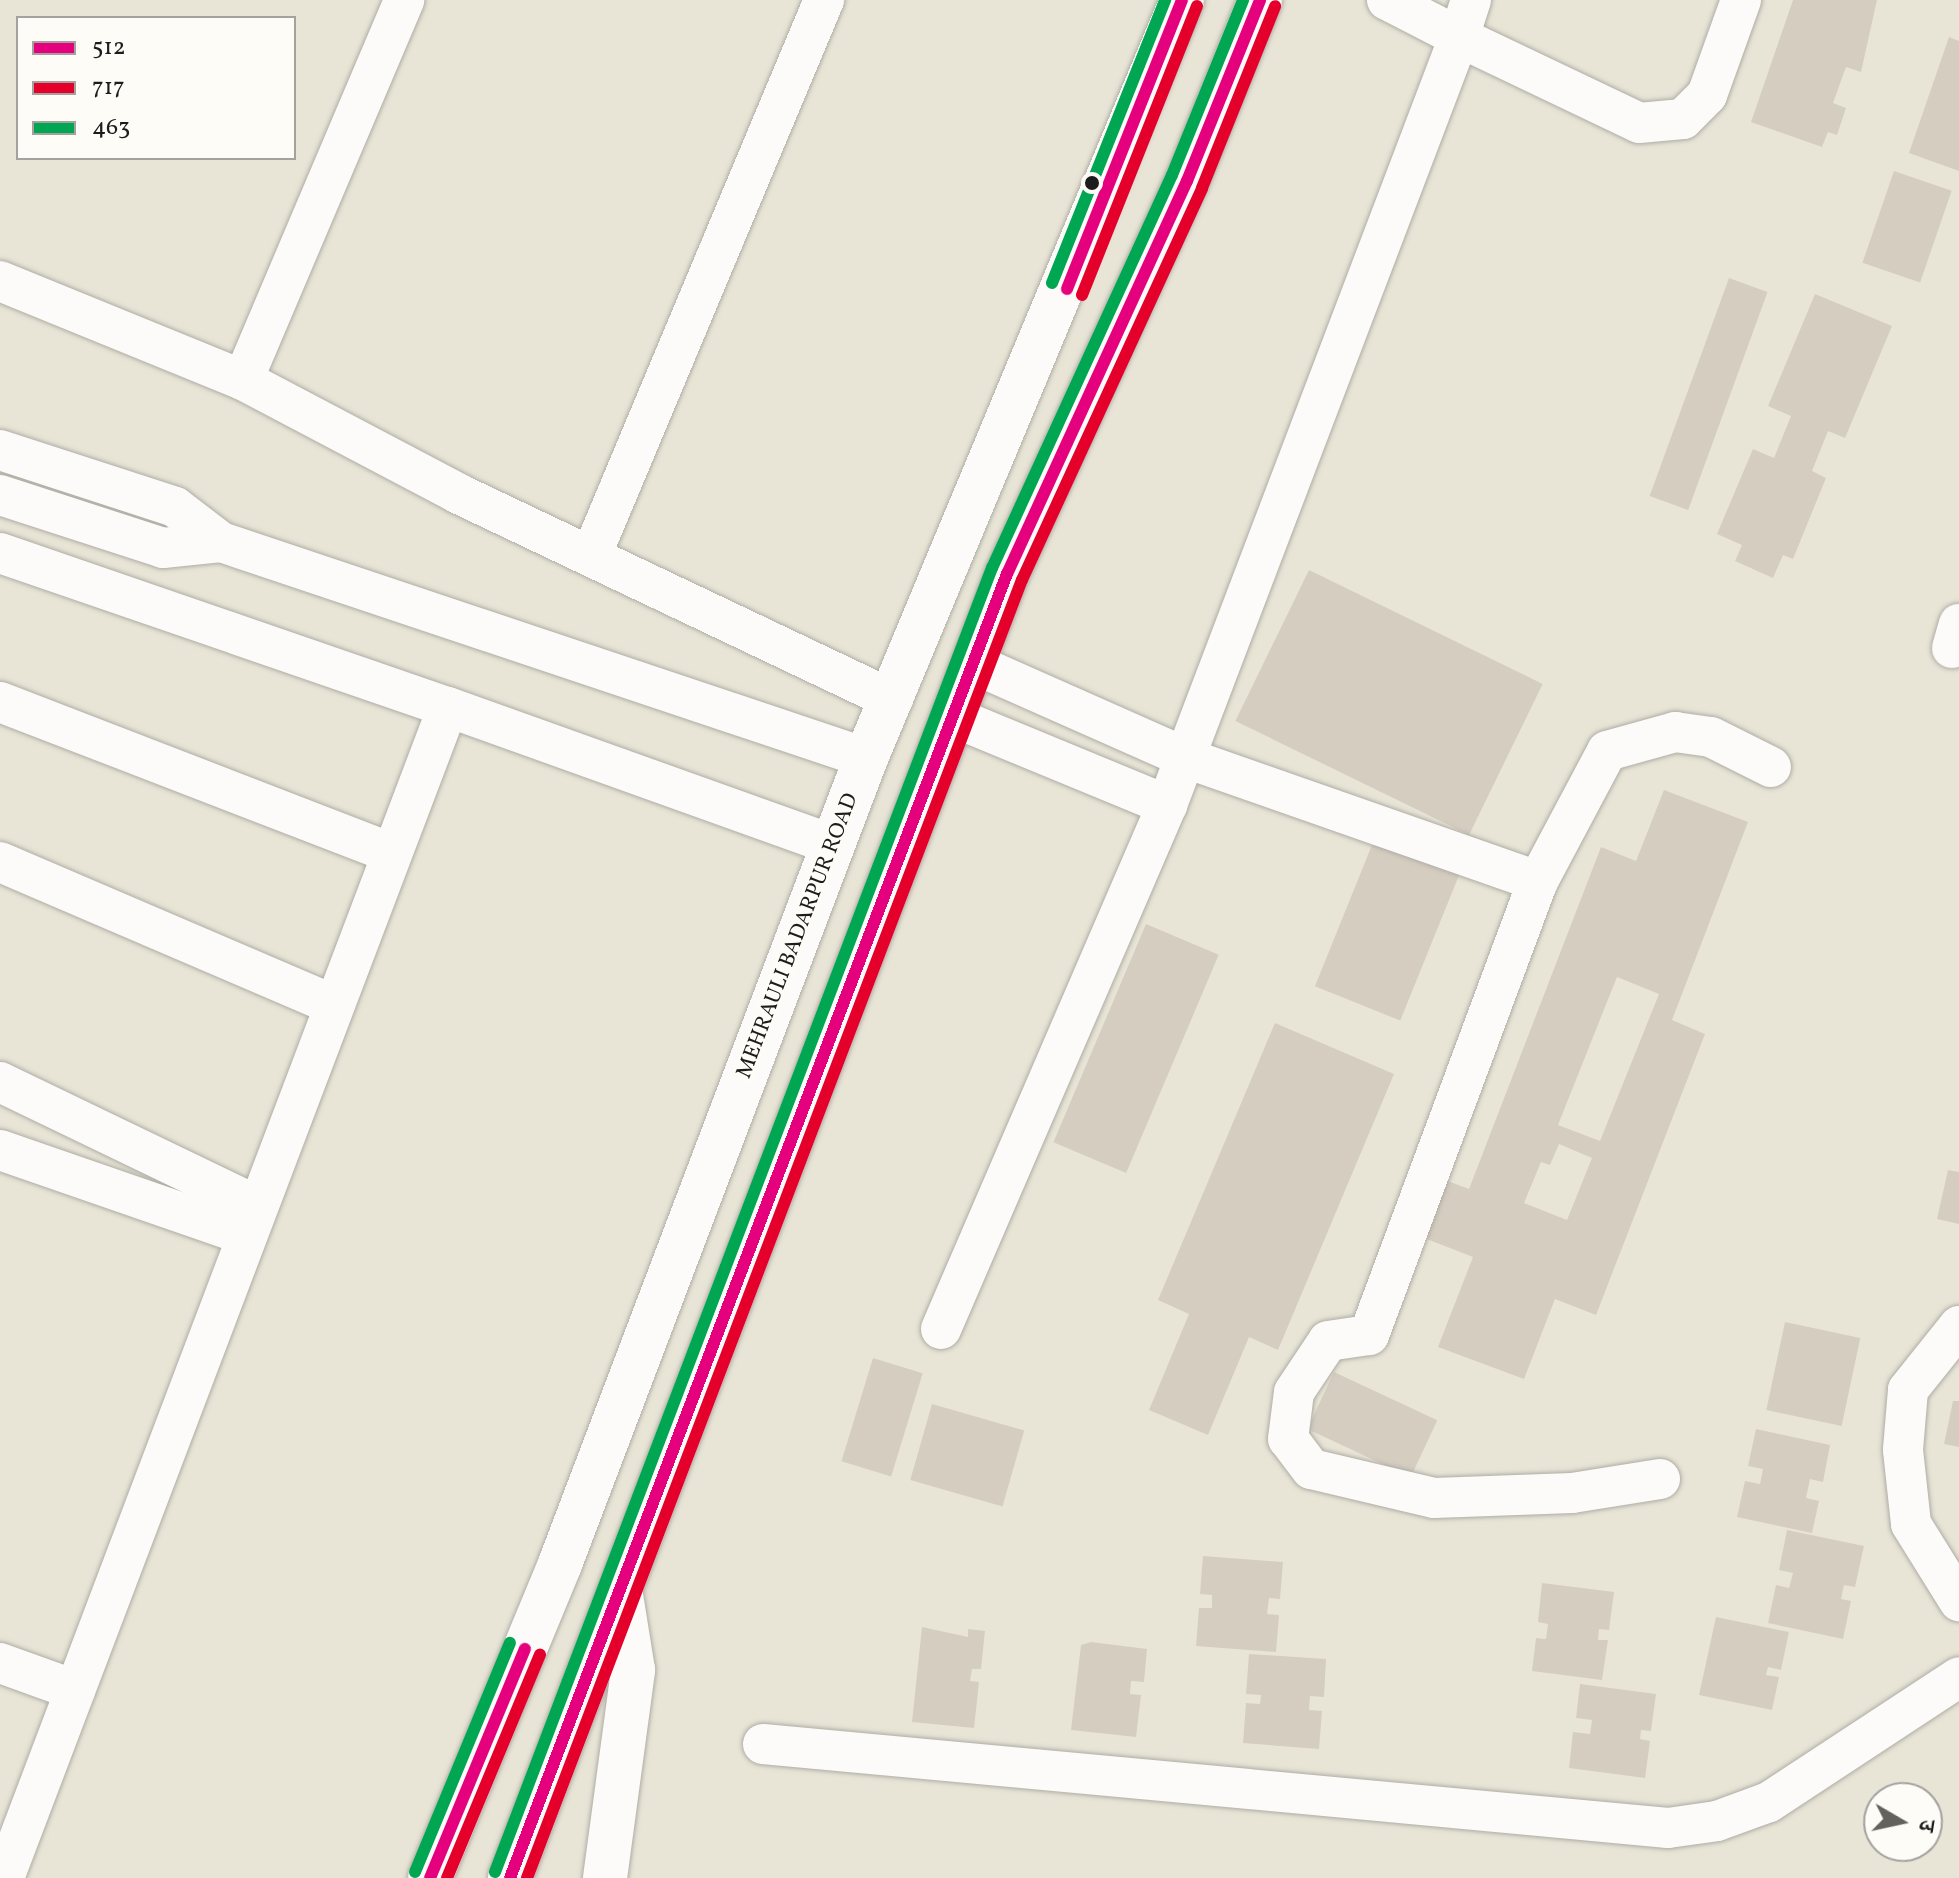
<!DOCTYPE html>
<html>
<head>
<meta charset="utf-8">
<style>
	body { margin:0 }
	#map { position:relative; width:1959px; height:1878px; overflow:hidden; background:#e8e5d7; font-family:Vollkorn,"Noto Serif Devanagari",serif }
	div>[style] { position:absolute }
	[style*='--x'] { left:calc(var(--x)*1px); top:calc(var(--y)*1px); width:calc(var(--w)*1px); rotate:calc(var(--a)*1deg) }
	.building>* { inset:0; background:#d6cdc1; transform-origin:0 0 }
	.roads { filter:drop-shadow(0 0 2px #afada4) drop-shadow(0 0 2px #afada4) }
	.minor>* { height:40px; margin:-20px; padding:0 20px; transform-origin:20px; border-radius:20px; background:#fcfbf9 }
	.major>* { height:44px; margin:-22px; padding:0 22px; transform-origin:22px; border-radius:22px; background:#fcfbf9 }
	.bus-1>* { height:12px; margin:-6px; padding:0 6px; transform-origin:6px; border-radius:6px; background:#e5007d }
	.bus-2>* { height:12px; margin:-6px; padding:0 6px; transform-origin:6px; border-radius:6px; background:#e4002b }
	.bus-3>* { height:12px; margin:-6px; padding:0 6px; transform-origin:6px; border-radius:6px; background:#00a651 }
	.dots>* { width:22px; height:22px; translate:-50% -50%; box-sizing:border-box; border:4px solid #fdfcf7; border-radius:50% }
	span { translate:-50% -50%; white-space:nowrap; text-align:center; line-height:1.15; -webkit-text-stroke:7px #fdfcf7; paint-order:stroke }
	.street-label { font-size:22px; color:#1c1c1c }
	.legend { position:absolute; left:16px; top:16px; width:280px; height:144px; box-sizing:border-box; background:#fdfcf7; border:2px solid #a3a29f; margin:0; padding:10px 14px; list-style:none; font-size:24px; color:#1c1c1c }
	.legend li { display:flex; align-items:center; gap:16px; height:40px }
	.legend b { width:40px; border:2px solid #a3a29f }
	.north { position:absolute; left:1863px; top:1782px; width:80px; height:80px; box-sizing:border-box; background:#fdfcf7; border:2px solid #a3a29f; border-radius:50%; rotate:99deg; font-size:22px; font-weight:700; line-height:32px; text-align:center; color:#1c1c1c }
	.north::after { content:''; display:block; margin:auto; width:28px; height:36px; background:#63625d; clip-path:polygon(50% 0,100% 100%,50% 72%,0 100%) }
</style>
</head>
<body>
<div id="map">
	<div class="building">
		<div style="clip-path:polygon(1793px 0,1877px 0,1861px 72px,1846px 67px,1833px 103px,1846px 108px,1837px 135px,1828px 132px,1822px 147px,1751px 122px)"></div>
		<div style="clip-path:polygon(1949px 37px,1959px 41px,1959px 171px,1909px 153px)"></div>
		<div style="left:1894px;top:171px;width:61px;height:97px;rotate:19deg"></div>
		<div style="left:1729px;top:278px;width:41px;height:232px;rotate:20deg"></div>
		<div style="clip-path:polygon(1815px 294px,1892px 326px,1845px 438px,1828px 431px,1812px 471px,1826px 478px,1793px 559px,1783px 555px,1773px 578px,1735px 561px,1742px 545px,1717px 534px,1753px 449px,1774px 458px,1791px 416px,1768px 406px)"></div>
		<div style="left:1309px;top:570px;width:260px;height:168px;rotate:26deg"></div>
		<div style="clip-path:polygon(evenodd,1664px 790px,1748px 822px,1672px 1020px,1705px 1034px,1596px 1315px,1555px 1299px,1524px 1379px,1438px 1347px,1473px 1257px,1414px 1234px,1437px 1177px,1469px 1189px,1601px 847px,1636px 861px,1664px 790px,1617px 977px,1659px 994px,1600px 1141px,1558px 1125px,1617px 977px,1664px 790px,1559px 1144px,1592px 1158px,1567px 1220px,1524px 1203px,1541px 1162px,1550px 1165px,1559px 1144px)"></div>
		<div style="left:1376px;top:835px;width:92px;height:163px;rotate:22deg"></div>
		<div style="left:1146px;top:924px;width:79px;height:237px;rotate:23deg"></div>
		<div style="clip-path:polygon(1275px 1023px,1394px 1074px,1278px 1350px,1249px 1337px,1208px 1435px,1149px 1410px,1189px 1314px,1158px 1300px)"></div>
		<div style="clip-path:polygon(1948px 1170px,1959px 1172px,1959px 1224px,1937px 1219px)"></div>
		<div style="left:1785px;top:1322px;width:77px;height:90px;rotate:12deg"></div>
		<div style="left:873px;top:1358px;width:52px;height:108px;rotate:17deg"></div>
		<div style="left:1334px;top:1372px;width:114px;height:63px;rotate:25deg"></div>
		<div style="clip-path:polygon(1953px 1401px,1959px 1401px,1959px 1447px,1944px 1444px)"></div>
		<div style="left:932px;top:1404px;width:96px;height:79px;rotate:16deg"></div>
		<div style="clip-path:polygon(1756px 1429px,1830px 1445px,1823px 1482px,1810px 1479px,1806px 1498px,1819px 1501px,1812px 1533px,1737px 1517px,1745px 1481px,1760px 1484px,1763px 1469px,1748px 1466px)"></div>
		<div style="clip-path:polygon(1787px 1530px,1864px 1546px,1855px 1587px,1844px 1585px,1841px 1599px,1851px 1601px,1843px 1639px,1768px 1623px,1776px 1585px,1789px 1588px,1793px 1573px,1779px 1570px)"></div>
		<div style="clip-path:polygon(1203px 1556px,1283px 1562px,1280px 1599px,1269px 1598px,1267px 1614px,1279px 1615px,1276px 1652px,1196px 1646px,1199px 1608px,1212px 1608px,1212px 1595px,1200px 1594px)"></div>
		<div style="clip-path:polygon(1542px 1583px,1614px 1592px,1609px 1630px,1599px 1629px,1598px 1640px,1608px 1640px,1602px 1680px,1532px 1671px,1536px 1638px,1546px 1639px,1548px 1624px,1538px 1622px)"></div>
		<div style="clip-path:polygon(1716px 1617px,1789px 1632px,1781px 1670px,1768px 1667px,1766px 1675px,1779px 1677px,1772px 1710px,1699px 1695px)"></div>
		<div style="clip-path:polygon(922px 1627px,968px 1637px,968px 1629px,985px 1631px,981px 1669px,972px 1669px,970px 1681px,979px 1682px,974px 1728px,912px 1722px)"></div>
		<div style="clip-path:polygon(1091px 1642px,1147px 1649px,1144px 1682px,1131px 1681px,1130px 1694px,1141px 1695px,1136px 1737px,1071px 1730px,1081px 1645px)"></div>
		<div style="clip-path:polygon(1249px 1654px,1326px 1659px,1324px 1697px,1310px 1696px,1309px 1710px,1322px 1711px,1319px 1749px,1243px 1743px,1246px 1703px,1260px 1704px,1261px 1695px,1246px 1694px)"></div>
		<div style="clip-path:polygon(1580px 1684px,1656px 1694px,1651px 1731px,1641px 1730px,1640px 1739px,1650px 1741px,1645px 1778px,1569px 1768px,1573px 1732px,1590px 1734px,1592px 1720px,1576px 1718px)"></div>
	</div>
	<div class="roads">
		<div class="minor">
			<div style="--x:1471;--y:0;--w:39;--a:108"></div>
			<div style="--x:1459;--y:37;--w:199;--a:25.5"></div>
			<div style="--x:1639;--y:123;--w:44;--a:-5.2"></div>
			<div style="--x:1683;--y:119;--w:34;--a:-45"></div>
			<div style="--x:1707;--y:95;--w:101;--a:-70.3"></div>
			<div style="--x:0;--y:281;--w:262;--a:22.2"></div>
			<div style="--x:243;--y:380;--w:244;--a:27.8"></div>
			<div style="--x:459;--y:494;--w:480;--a:25.4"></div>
			<div style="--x:243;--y:380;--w:413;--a:-67"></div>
			<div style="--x:0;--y:450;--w:184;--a:18"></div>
			<div style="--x:175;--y:507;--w:58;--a:37.3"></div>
			<div style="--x:221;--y:542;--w:680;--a:18.51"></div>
			<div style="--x:0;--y:495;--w:171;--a:18"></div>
			<div style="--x:163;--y:548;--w:58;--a:-5.9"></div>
			<div style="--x:0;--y:553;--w:474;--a:19"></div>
			<div style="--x:591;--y:556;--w:603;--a:-67.26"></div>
			<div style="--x:1952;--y:648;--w:25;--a:-74"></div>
			<div style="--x:972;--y:663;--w:234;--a:23.9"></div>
			<div style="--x:1186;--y:758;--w:373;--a:19.3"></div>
			<div style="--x:0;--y:702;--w:417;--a:21.1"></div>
			<div style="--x:951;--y:716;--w:234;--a:22.4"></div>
			<div style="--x:0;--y:862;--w:360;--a:23.2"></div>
			<div style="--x:0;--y:1082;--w:284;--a:25.7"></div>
			<div style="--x:0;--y:1150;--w:259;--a:19.1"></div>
			<div style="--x:1959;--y:1326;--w:82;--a:128.6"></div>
			<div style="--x:1908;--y:1390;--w:60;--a:94.8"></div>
			<div style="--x:1903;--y:1450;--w:74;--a:83.8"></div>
			<div style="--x:1911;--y:1524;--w:91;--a:58.1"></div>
			<div style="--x:941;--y:1329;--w:571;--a:-66.67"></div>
			<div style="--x:1167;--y:805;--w:822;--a:-69.18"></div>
			<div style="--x:1459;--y:37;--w:81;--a:-152.8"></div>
			<div style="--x:1660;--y:1479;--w:89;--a:171"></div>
			<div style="--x:1572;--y:1493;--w:138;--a:177.9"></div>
			<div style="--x:1434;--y:1498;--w:126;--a:-166.7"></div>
			<div style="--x:1311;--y:1469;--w:38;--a:-127"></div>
			<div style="--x:1288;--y:1439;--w:47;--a:-82.7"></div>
			<div style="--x:1294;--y:1392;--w:61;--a:-56.3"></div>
			<div style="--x:1328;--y:1341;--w:41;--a:-8.3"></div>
			<div style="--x:1369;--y:1335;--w:484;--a:-69.6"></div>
			<div style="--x:1538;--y:881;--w:147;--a:-62"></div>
			<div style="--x:1607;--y:751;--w:71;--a:-15.6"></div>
			<div style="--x:1675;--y:732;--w:36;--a:8"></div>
			<div style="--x:1711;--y:737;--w:67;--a:26.6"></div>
			<div style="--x:0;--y:1663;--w:80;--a:19.8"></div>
			<div style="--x:763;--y:1744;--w:909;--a:5.3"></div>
			<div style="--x:1668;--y:1828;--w:49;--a:-8.1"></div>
			<div style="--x:1717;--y:1821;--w:55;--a:-20.1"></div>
			<div style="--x:1769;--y:1802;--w:227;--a:-33.3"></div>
			<div style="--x:4;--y:1878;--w:1252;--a:-69.24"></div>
			<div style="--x:448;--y:707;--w:409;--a:19.7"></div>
		</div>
		<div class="major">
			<div style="--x:430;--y:1878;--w:340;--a:-67.5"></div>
			<div style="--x:560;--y:1564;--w:862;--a:-69.21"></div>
			<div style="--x:866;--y:758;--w:821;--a:-67.37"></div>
			<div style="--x:510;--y:1878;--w:1396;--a:-69.14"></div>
			<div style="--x:1007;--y:574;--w:432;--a:-65.4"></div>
			<div style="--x:1187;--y:181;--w:195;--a:-68"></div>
			<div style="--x:605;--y:1878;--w:210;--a:-82.3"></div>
			<div style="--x:633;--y:1670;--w:76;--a:-99.1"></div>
		</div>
	</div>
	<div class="bus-1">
		<div style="--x:1067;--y:289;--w:311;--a:-68.3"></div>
		<div style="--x:430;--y:1878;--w:248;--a:-67.5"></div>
		<div style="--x:510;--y:1878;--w:1396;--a:-69.14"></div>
		<div style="--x:1007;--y:574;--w:432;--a:-65.4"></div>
		<div style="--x:1187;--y:181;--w:195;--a:-68"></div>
	</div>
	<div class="bus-2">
		<div style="--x:1082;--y:295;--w:311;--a:-68.3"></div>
		<div style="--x:447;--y:1878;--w:242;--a:-67.4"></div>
		<div style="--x:527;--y:1878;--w:1389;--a:-69.13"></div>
		<div style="--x:1022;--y:580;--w:431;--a:-65.3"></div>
		<div style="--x:1202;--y:188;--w:196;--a:-68.1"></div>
	</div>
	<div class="bus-3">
		<div style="--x:1052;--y:283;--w:305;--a:-68.2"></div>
		<div style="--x:415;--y:1872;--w:248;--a:-67.5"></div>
		<div style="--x:495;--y:1872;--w:1396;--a:-69.14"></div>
		<div style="--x:992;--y:568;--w:432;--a:-65.4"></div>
		<div style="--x:1172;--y:175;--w:189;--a:-67.9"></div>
	</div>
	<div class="dots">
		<div style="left:1092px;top:183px;background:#1c1c1c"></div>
	</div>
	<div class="street-label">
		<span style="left:798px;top:936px;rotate:-69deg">MEHRAULI BADARPUR ROAD</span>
	</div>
	<ul class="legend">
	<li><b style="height:10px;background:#e5007d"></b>512</li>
	<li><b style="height:10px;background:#e4002b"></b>717</li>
	<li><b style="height:10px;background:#00a651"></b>463</li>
	</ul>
	<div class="north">उ</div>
</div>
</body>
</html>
